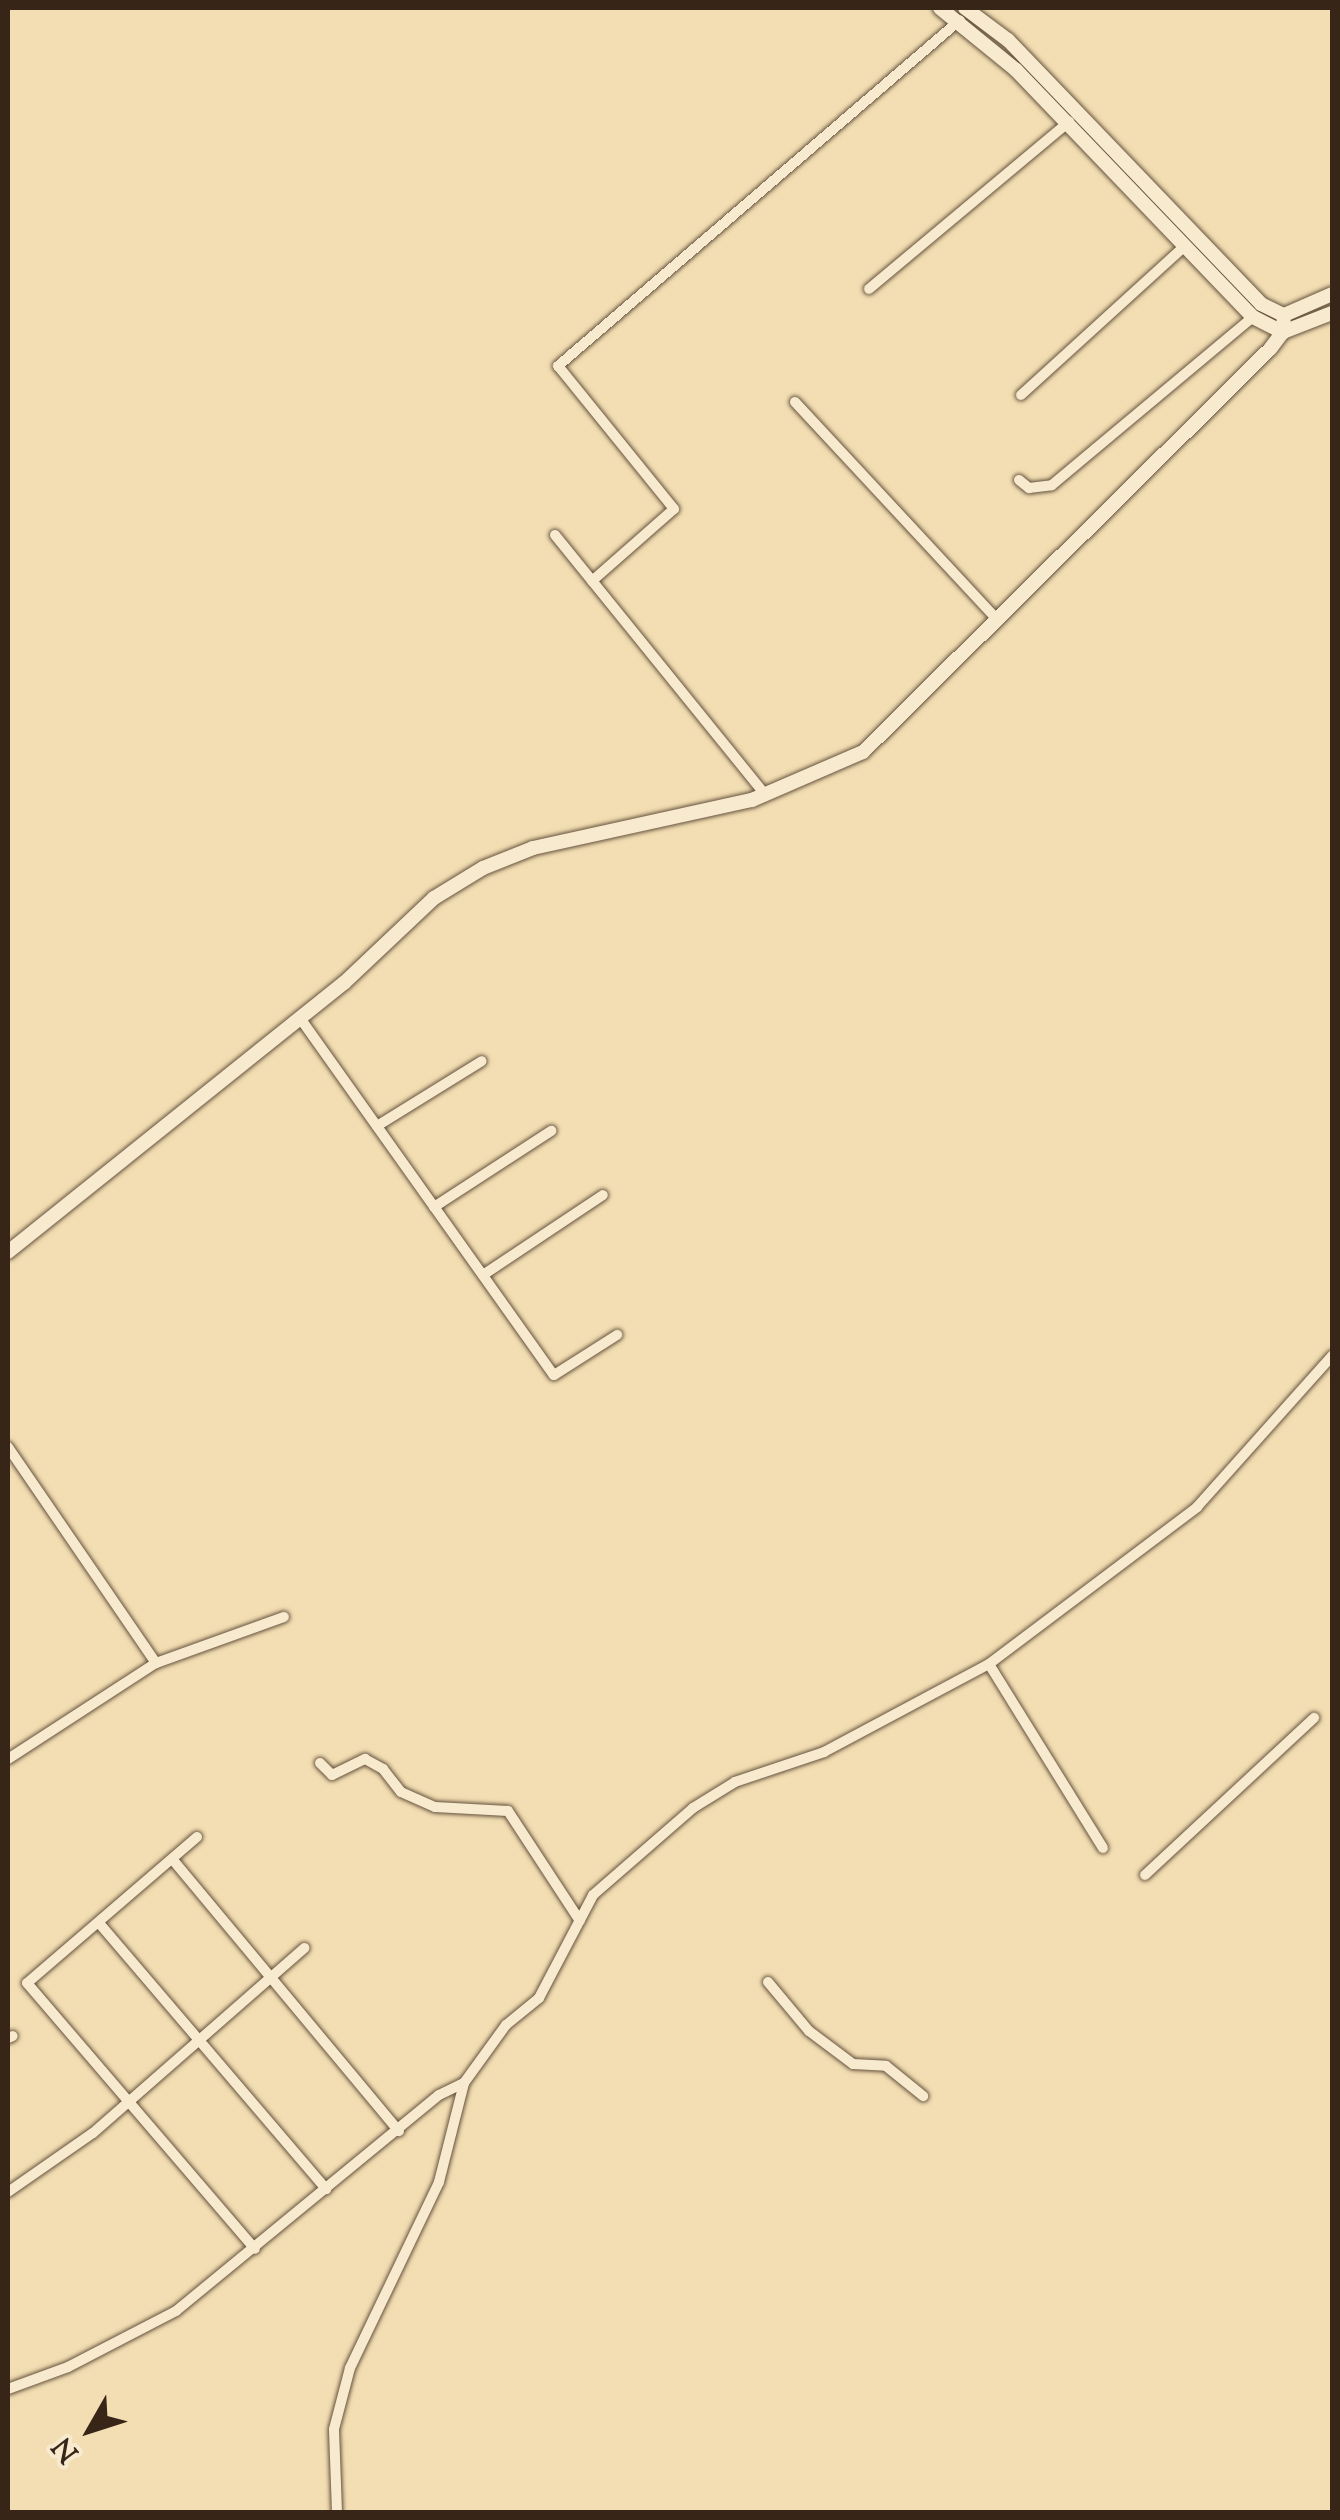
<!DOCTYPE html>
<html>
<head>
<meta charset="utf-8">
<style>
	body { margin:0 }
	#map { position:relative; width:1340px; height:2520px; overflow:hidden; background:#f3deb3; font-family:"Sorts Mill Goudy",serif }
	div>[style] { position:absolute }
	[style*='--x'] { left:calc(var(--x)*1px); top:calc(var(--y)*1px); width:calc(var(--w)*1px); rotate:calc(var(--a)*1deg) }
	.roads { filter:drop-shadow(0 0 2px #66533e) drop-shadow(0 0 2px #66533e) }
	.street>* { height:10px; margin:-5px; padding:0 5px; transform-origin:5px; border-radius:5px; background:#f7eace }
	.secondary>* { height:14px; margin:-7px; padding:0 7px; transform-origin:7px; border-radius:7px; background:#f7eace }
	span { translate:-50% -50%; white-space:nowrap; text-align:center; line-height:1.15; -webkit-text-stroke:10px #f7eace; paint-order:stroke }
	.frame { position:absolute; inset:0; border:10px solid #372517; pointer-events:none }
	.north { position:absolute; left:40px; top:2380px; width:100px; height:100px; -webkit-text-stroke:8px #f7eace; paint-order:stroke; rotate:231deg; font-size:28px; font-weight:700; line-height:40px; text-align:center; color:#372517 }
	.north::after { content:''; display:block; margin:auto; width:35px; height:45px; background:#372517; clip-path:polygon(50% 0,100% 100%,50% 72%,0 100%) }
</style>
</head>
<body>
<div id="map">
	<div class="roads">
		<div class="street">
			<div style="--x:869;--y:289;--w:261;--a:-39.9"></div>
			<div style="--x:1021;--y:395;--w:222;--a:-42.3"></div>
			<div style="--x:795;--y:402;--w:295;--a:47.1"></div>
			<div style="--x:1019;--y:480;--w:13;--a:39"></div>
			<div style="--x:1029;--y:488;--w:23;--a:-7"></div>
			<div style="--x:1052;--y:485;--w:262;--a:-39.9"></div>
			<div style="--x:555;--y:535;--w:333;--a:51"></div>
			<div style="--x:592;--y:581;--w:109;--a:-41.3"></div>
			<div style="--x:674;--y:509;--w:184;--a:-129"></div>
			<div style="--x:558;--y:366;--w:530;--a:-40.72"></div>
			<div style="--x:300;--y:1018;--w:438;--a:54.6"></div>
			<div style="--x:554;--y:1375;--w:75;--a:-32.4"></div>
			<div style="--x:377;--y:1126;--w:123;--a:-31.8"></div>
			<div style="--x:434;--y:1207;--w:140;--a:-33"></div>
			<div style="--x:483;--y:1275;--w:144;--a:-33.7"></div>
			<div style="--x:8;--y:1447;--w:262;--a:55.6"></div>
			<div style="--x:8;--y:1759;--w:176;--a:-33"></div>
			<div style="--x:156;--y:1663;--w:136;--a:-19.8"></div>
			<div style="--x:320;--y:1763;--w:17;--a:45"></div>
			<div style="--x:332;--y:1775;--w:37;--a:-26"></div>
			<div style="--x:365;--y:1759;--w:21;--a:29"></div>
			<div style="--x:383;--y:1769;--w:29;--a:52"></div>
			<div style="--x:401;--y:1792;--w:37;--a:24"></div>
			<div style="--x:435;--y:1807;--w:73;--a:3.1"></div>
			<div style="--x:508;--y:1811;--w:131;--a:56.8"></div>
			<div style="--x:197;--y:1837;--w:224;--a:139.3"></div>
			<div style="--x:27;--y:1983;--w:350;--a:49.4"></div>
			<div style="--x:1103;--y:1848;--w:216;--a:-121.8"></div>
			<div style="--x:989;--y:1664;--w:261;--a:-37"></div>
			<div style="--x:1197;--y:1507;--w:203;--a:-48.2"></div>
			<div style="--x:173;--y:1860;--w:353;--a:50.2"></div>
			<div style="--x:1145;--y:1875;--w:231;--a:-42.9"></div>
			<div style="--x:99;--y:1923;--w:350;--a:49.5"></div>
			<div style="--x:768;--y:1982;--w:64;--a:50.1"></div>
			<div style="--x:809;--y:2031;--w:55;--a:36.9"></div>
			<div style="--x:853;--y:2064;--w:33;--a:3"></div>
			<div style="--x:886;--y:2066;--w:48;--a:39"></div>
			<div style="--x:8;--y:2038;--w:5;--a:-22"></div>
			<div style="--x:8;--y:2192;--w:103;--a:-34.8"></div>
			<div style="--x:93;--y:2133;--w:281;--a:-41.2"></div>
			<div style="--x:8;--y:2389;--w:64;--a:-20.1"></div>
			<div style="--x:68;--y:2367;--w:122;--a:-27.4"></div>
			<div style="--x:176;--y:2311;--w:340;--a:-39.4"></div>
			<div style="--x:439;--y:2095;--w:28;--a:-26"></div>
			<div style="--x:464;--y:2083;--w:72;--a:-54.1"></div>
			<div style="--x:506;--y:2025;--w:43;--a:-39.3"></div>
			<div style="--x:539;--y:1998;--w:116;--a:-62.3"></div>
			<div style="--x:593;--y:1895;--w:133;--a:-41"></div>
			<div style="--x:693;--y:1808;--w:49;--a:-31.8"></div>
			<div style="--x:735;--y:1782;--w:94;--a:-18.6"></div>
			<div style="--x:824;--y:1752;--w:187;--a:-28.1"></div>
			<div style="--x:337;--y:2512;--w:83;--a:-92.1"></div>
			<div style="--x:334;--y:2429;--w:63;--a:-75.3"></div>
			<div style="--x:350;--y:2368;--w:206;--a:-64.4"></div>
			<div style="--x:439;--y:2182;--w:102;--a:-75.8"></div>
		</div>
		<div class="secondary">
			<div style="--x:940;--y:8;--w:98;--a:39.2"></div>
			<div style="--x:1016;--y:70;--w:342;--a:46.2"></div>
			<div style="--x:1253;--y:317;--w:34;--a:27"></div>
			<div style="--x:1283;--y:332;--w:53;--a:-21.2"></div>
			<div style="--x:965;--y:8;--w:54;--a:36.7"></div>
			<div style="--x:1008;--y:40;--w:366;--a:46.2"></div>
			<div style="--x:1261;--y:304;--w:25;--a:26"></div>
			<div style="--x:1284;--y:315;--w:52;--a:-23.6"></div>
			<div style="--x:8;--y:1252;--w:430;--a:-38.7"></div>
			<div style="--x:344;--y:983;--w:124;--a:-43.4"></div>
			<div style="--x:434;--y:898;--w:57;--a:-31.5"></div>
			<div style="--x:483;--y:868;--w:54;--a:-21.8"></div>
			<div style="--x:533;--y:848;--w:224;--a:-12.4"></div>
			<div style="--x:752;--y:800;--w:121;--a:-23.4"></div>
			<div style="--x:863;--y:752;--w:573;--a:-44.72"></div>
			<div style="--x:1270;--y:349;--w:21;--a:-53"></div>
			<div style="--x:1283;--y:332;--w:17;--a:-87"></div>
		</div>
	</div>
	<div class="frame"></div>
	<div class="north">N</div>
</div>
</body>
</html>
